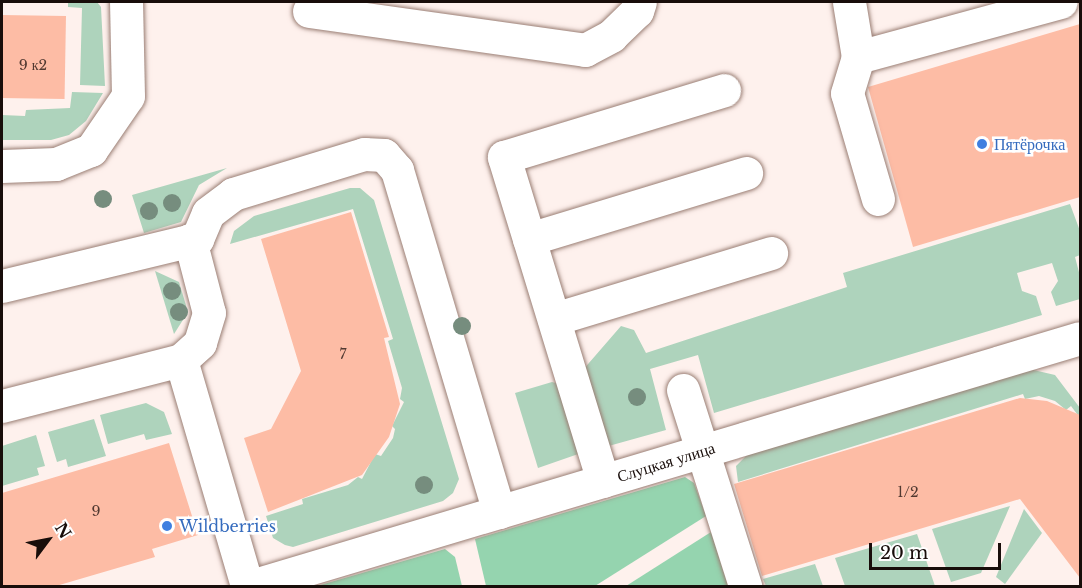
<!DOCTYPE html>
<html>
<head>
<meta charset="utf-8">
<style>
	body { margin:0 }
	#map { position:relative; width:1082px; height:588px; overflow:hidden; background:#fef1ed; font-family:"Libre Baskerville",serif }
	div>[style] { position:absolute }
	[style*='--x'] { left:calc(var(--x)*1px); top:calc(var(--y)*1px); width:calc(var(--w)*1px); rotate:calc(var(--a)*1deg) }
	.green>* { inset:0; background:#aed3bc }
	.forest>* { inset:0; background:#95d4af }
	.building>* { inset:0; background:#fdbca5; transform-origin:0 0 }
	.roads { filter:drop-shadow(0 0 2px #9a7e74) drop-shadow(0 0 2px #9a7e74) }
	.minor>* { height:33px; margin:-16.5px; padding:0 16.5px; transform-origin:16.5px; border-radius:16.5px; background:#fff }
	.trees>* { width:18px; height:18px; margin:-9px; border-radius:50%; background:#768d7e }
	.dots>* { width:16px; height:16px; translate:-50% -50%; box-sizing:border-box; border:3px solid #fff; border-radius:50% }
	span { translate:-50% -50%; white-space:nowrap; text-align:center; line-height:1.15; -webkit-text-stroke:5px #fff; paint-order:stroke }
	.number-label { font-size:14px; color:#513931 }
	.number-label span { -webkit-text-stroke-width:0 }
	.shop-label { font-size:16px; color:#366cbe }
	.left { translate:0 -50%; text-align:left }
	.street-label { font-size:16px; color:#180d0a }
	.frame { position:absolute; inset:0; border:3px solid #180d0a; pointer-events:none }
	.north { position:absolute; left:18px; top:510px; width:60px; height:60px; -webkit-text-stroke:4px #fff; paint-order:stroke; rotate:58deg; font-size:16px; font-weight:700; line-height:24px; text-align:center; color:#180d0a }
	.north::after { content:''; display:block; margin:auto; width:21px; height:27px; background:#180d0a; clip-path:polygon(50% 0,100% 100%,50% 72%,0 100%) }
	.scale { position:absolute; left:869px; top:543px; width:132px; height:27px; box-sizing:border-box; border:3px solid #180d0a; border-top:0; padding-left:8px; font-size:18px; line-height:21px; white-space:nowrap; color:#180d0a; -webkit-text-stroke:4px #fff; paint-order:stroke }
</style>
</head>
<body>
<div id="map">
	<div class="green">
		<div style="clip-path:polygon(68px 2px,97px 2px,101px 7px,105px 86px,80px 85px,82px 8px,68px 7px)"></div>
		<div style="clip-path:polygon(72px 92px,103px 93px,86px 121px,69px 135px,51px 140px,2px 140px,2px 115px,25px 116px,26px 110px,70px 108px)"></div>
		<div style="clip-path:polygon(227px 168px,199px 185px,181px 222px,144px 233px,132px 195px)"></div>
		<div style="clip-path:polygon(350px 188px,360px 188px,374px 200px,459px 479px,453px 493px,443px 501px,293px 547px,285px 545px,273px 538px,266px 516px,303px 504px,302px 499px,348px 485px,358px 477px,362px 479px,375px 454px,381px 456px,393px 438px,395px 429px,392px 426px,404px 402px,400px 399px,402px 388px,388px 341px,393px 339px,353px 209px,230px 244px,234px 231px,254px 216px)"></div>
		<div style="clip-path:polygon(1070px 204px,1080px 231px,1080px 255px,1075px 257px,1080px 276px,1080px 299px,1056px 306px,1051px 292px,1058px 281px,1052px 263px,1017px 273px,1022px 291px,1036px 296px,1042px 315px,714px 413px,698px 355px,650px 369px,666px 430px,605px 447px,582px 371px,621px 326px,634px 330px,646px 353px,847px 287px,843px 273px)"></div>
		<div style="clip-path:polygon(155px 271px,179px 282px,188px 312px,174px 334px)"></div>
		<div style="clip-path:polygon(1025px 368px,1055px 375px,1080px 408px,1080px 418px,1071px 406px,1066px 410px,1055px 401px,1039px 396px,1025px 399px,1023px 394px,738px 482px,736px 466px,747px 455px)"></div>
		<div style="clip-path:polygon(552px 382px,559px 384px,584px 452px,538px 468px,515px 393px)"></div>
		<div style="clip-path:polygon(146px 403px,164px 412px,172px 434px,146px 440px,144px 434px,108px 444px,100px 415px)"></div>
		<div style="clip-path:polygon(94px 419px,106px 456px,68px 467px,66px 459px,57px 462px,48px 432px)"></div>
		<div style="clip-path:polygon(36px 435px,45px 466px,37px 468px,39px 475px,2px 486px,2px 446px)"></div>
		<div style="clip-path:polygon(1010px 506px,981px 573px,951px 582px,932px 529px)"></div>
		<div style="clip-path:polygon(1024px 509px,1042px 533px,1005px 584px,996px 577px)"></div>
		<div style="clip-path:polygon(917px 534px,935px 586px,845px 586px,835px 558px)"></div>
		<div style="clip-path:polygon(815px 564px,823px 586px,766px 586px,763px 579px)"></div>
	</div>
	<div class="forest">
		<div style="clip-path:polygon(685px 477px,694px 483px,706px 516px,595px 586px,486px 586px,475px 539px)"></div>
		<div style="clip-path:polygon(711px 532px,728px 586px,626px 586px)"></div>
		<div style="clip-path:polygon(445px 549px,455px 557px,462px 586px,317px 586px)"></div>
	</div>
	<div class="building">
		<div style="left:2px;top:15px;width:64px;height:83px;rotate:1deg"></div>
		<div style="clip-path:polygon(1080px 24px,1080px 197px,913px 247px,868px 87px)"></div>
		<div style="clip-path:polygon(351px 212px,389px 337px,384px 338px,400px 404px,389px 437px,362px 475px,268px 512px,244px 438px,271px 429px,301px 371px,261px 239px)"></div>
		<div style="clip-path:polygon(1020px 398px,1047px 401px,1080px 415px,1080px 578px,1020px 499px,762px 576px,734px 484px)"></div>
		<div style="clip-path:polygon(169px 443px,198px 535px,152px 549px,155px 557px,56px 586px,2px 586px,2px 493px)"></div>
	</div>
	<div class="roads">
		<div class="minor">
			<div style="--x:849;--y:2;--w:56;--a:80.7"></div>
			<div style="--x:309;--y:11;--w:279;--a:8"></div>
			<div style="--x:585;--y:50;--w:30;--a:-28"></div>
			<div style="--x:611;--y:36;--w:36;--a:-44"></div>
			<div style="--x:637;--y:11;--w:9;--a:-72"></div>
			<div style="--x:2;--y:166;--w:54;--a:-2.1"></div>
			<div style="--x:56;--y:164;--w:38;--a:-22"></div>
			<div style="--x:91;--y:150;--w:65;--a:-55.6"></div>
			<div style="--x:128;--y:96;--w:94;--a:-91.2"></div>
			<div style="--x:878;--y:199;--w:110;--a:-106.3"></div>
			<div style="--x:847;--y:93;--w:38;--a:-73"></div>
			<div style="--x:858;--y:57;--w:210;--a:-15.2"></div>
			<div style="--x:529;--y:239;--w:227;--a:-16.9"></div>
			<div style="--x:190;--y:240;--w:75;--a:75.4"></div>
			<div style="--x:209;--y:313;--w:31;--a:107"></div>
			<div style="--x:200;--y:343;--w:25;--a:138"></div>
			<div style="--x:181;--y:360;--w:235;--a:73.7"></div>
			<div style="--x:2;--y:286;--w:201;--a:-13.6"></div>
			<div style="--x:197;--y:239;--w:28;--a:-67"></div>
			<div style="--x:208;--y:213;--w:31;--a:-37"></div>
			<div style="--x:233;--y:194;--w:137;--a:-17"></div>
			<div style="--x:364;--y:154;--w:20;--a:3"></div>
			<div style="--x:384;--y:155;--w:20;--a:49"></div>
			<div style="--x:397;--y:170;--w:357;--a:73.4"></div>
			<div style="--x:554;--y:319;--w:227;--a:-16.9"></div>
			<div style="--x:683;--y:390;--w:206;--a:72.4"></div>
			<div style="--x:2;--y:406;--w:185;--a:-14.4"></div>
			<div style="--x:603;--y:481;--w:339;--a:-107"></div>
			<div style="--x:504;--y:157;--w:230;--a:-16.9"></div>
			<div style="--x:251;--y:586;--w:865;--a:-16.65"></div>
		</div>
	</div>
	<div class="trees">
		<div style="left:103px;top:199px"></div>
		<div style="left:172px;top:203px"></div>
		<div style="left:149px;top:211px"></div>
		<div style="left:172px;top:291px"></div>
		<div style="left:179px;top:312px"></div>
		<div style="left:462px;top:326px"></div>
		<div style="left:637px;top:397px"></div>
		<div style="left:424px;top:485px"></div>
	</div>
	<div class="dots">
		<div style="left:982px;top:144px;background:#3f7fe0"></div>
		<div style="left:167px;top:526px;background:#3f7fe0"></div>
	</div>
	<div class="number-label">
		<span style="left:33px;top:65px">9 к2</span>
		<span style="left:343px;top:354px">7</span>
		<span style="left:908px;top:492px">1/2</span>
		<span style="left:96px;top:511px">9</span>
	</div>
	<div class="shop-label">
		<span class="left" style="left:994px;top:144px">Пятёрочка</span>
		<span class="left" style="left:179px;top:526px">Wildberries</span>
	</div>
	<div class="street-label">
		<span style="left:666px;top:462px;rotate:-17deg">Слуцкая улица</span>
	</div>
	<div class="frame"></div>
	<div class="north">N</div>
	<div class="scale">20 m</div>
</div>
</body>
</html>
